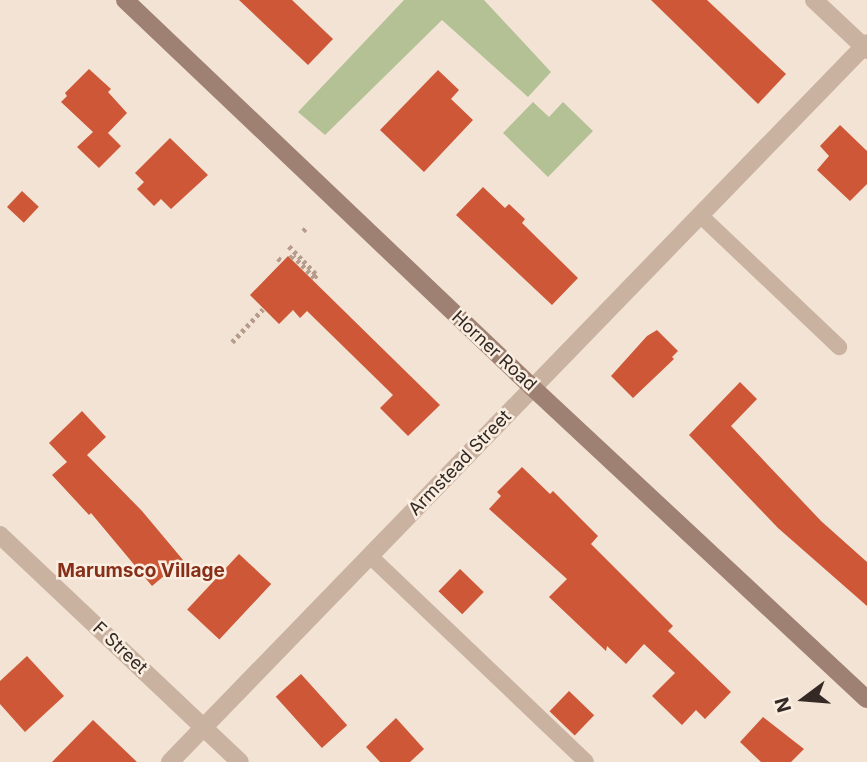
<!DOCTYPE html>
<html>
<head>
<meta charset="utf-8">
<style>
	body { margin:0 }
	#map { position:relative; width:867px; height:762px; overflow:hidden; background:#f2e3d5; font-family:Inter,sans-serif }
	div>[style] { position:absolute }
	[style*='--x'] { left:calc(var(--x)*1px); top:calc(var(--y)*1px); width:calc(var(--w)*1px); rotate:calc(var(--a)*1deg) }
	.green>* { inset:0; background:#b4c195 }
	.building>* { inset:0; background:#ce5737; transform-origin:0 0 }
	.path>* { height:4.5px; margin-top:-2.25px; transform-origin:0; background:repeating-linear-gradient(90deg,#b69c8b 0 3.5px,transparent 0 7px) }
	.lane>* { height:16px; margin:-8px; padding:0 8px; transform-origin:8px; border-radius:8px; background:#cab2a1 }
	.street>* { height:18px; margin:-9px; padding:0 9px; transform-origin:9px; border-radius:9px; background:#cab2a1 }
	.secondary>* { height:18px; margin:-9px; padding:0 9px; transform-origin:9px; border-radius:9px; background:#9e8172 }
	span { translate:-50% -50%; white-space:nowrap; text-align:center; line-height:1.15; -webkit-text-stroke:5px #faeee1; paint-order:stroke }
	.street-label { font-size:18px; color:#342924 }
	.neighbourhood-label { font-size:19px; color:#872f19; font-weight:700 }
	.north { position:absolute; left:769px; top:664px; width:70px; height:70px; -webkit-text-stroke:5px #faeee1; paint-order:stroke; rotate:254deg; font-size:19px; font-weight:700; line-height:28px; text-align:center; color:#342924 }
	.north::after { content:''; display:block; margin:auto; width:24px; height:32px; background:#342924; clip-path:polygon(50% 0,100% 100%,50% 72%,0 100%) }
</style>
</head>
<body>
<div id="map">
	<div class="green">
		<div style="clip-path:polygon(404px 0,484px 0,551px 72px,528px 97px,442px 20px,325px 135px,298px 112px)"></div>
		<div style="clip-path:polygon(533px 102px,549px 117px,563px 102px,593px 131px,548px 177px,503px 133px)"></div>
	</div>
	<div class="building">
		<div style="clip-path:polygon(239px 0,292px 0,333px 39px,308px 65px)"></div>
		<div style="clip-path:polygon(651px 0,707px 0,786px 74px,758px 104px)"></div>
		<div style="clip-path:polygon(89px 69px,111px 89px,108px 92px,127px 113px,108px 133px,121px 146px,99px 168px,77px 147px,93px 132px,61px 102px,67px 96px,65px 93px)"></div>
		<div style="clip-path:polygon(438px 70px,459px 90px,451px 99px,473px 120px,424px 172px,380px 130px)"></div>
		<div style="clip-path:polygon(840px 125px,867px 151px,867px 184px,850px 201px,817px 170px,829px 156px,820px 146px)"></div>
		<div style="clip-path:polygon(170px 138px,208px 175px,171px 209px,161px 199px,154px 206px,137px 189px,144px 182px,135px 173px)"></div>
		<div style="clip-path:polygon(483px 187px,505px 208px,509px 204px,525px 219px,522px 223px,578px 278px,552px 305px,456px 215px)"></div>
		<div style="left:22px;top:191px;width:23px;height:22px;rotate:43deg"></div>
		<div style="clip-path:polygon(288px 256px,440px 405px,408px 436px,380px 408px,393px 395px,307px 311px,300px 318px,293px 310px,279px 324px,250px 295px)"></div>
		<div style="clip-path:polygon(657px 330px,678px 351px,672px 357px,674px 359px,633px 398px,611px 376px,647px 336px)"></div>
		<div style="clip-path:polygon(740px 382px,757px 399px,731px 426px,821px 521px,867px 562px,867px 606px,778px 528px,689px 435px)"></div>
		<div style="clip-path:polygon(82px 411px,106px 437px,87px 455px,142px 511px,183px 560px,152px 586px,91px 513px,89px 515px,52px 475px,67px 462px,49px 443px)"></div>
		<div style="clip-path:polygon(522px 467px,550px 494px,553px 491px,598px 536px,591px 544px,673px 626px,668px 631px,731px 692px,705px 719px,696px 710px,682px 725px,652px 696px,675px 673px,644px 644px,626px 664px,607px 646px,606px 651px,549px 597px,567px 579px,489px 509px,501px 496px,497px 492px)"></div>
		<div style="left:239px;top:554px;width:44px;height:76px;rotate:43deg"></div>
		<div style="left:460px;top:569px;width:33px;height:31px;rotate:44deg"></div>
		<div style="clip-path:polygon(27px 656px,64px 696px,25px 732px,0 704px,0 681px)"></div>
		<div style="left:301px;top:674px;width:69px;height:34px;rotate:48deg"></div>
		<div style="left:569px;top:691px;width:35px;height:28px;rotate:44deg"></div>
		<div style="clip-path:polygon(763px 717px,804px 749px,791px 762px,761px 762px,740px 742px)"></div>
		<div style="clip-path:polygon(396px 718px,424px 749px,410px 762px,380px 762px,366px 747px)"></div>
		<div style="clip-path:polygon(93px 720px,137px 762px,52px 762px)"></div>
	</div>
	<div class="path">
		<div style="--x:303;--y:231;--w:4;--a:-45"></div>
		<div style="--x:289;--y:246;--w:40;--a:46"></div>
		<div style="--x:317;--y:275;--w:4;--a:135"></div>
		<div style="--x:314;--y:278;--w:30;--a:-134"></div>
		<div style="--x:293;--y:256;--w:4;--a:135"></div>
		<div style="--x:278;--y:258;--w:6;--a:39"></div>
		<div style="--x:232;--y:342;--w:45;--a:-46.8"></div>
	</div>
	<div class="lane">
		<div style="--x:700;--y:215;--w:192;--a:43.5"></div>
		<div style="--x:370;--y:556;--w:298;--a:43.6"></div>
	</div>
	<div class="street">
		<div style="--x:814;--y:0;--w:73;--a:43.3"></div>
		<div style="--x:0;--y:535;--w:330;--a:43.4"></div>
		<div style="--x:170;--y:762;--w:1001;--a:-45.89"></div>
	</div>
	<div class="secondary">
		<div style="--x:125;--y:0;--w:563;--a:43.56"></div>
		<div style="--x:533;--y:388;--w:456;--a:43"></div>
	</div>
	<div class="street-label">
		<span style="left:494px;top:351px;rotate:43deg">Horner Road</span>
		<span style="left:460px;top:463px;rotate:-46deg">Armstead Street</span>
		<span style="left:120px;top:648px;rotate:43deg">F Street</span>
	</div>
	<div class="neighbourhood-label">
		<span style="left:141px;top:571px">Marumsco Village</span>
	</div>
	<div class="north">N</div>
</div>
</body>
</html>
